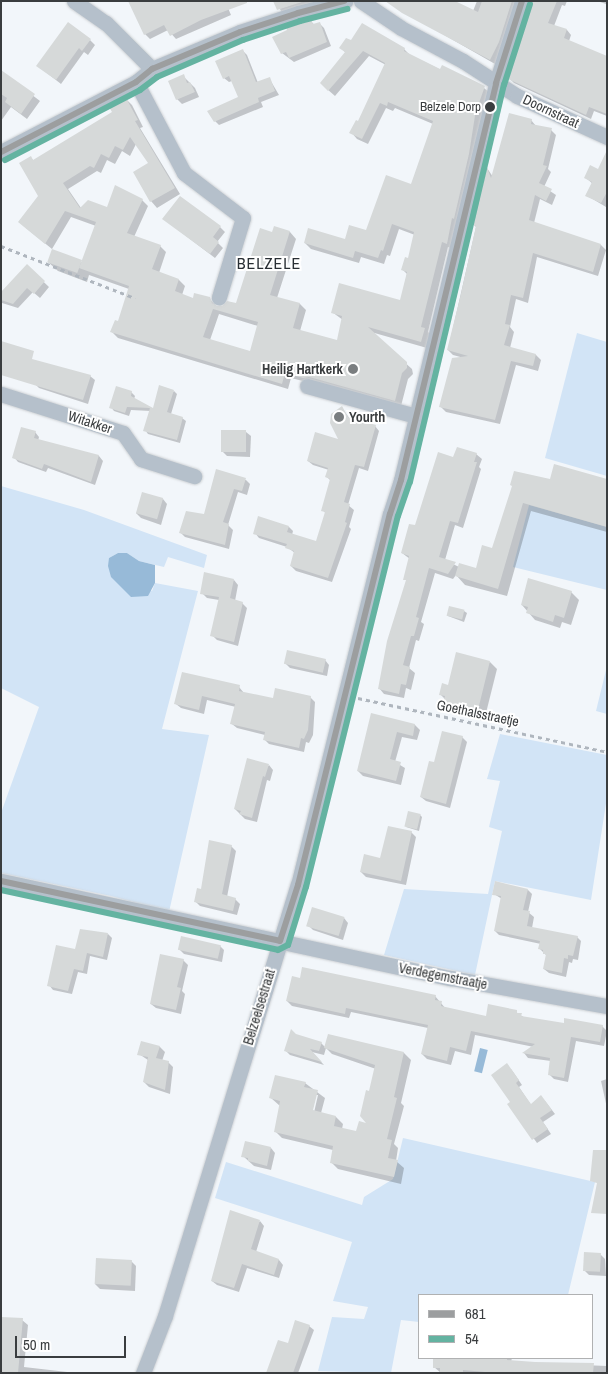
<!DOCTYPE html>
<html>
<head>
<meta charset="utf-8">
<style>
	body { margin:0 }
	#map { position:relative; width:608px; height:1374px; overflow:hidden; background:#f2f6fa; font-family:"Archivo Narrow",sans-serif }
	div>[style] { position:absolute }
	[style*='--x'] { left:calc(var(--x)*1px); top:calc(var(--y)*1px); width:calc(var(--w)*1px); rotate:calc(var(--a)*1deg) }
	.green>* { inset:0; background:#d2e4f6 }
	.water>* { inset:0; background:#97bad8; transform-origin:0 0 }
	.shadow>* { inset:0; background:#0003 }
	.building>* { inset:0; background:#d6d9d9; transform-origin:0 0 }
	.path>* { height:2.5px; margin-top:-1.25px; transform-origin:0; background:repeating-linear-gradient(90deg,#afb6be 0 4px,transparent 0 8px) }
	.roads { filter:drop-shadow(0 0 1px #ced1d4) drop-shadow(0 0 1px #ced1d4) }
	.minor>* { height:15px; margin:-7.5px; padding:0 7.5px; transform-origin:7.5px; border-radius:7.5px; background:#b5c0cb }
	.bus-1>* { height:6px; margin:-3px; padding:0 3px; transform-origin:3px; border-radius:3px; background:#9c9e9f }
	.bus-2>* { height:6px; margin:-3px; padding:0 3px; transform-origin:3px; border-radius:3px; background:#64b3a1 }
	.dots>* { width:14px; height:14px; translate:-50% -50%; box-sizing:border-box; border:2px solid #fff; border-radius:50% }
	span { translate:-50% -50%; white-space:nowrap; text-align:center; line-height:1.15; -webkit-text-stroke:4px #fff; paint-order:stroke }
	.bus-label { font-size:13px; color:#3a3d3f }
	.right { translate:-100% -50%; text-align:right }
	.street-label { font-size:14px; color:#3a3d3f }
	.poi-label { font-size:14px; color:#3a3d3f; font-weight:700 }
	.left { translate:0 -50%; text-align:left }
	.quarter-label { font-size:16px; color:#292f34; letter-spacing:1px }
	.frame { position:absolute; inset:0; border:2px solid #3a3d3f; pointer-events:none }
	.legend { position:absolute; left:418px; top:1294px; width:175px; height:65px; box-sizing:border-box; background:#fff; border:1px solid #b0b1b2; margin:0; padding:6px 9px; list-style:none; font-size:15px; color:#3a3d3f }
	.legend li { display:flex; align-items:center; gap:10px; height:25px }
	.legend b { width:25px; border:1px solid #b0b1b2 }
	.scale { position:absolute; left:15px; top:1336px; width:111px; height:22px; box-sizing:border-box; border:2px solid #3a3d3f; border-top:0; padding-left:6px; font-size:15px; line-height:18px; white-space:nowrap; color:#3a3d3f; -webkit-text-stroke:4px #fff; paint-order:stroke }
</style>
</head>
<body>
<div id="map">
	<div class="green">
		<div style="clip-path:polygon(577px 333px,607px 342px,607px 476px,545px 458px)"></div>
		<div style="clip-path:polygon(1px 486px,84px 510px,207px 555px,204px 568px,168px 557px,164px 567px,139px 561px,127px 553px,118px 553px,109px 558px,152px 591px,155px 583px,198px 591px,162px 729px,209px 735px,169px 912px,111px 896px,1px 873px,1px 813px,39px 707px,1px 688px)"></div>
		<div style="clip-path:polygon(529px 505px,607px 527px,607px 590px,513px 567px)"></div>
		<div style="clip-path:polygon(607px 666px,607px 714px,596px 711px)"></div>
		<div style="clip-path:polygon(500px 734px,607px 755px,607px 797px,591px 900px,495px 881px,475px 975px,384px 955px,404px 889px,488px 894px,502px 831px,489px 827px,500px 781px,487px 779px)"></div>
		<div style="clip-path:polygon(403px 1138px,595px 1182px,568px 1295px,419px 1295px,419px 1322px,401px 1320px,391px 1373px,318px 1371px,332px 1317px,364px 1319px,368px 1307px,333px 1301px,352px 1242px,215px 1198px,226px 1162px,362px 1205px,364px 1197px,393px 1179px)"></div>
	</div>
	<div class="water">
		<div style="clip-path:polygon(118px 553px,127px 553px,139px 561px,155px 565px,155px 583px,148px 596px,131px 597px,111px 577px,108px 566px,109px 558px)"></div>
		<div style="left:480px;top:1048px;width:8px;height:24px;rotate:14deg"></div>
	</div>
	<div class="shadow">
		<div style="clip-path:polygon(136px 1px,225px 1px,231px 15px,176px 39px,168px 30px,150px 39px,145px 34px)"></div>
		<div style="clip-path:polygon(275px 1px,322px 1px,283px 14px)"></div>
		<div style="clip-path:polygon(477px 1px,518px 1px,495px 64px,392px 5px,473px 11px)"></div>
		<div style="clip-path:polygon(538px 1px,567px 1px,565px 6px,562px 5px,554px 26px,567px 30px,571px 35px,569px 41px,607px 89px,607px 116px,594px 111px,591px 119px,514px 83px,509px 78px)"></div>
		<div style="clip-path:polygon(597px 1px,607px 1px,607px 2px,606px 4px)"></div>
		<div style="clip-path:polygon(310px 21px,315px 25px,319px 23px,324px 28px,331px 46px,294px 62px,282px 53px)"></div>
		<div style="clip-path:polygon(90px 40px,95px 45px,88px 55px,84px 52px,61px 84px,38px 66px)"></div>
		<div style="clip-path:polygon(evenodd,341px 48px,404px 49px,410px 55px,441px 70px,484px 88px,491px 94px,453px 249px,448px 247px,428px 332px,431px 335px,427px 348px,371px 332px,412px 369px,413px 374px,408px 379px,401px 406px,291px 378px,288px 389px,118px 338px,112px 332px,119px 323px,129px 289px,89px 275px,87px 282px,58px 271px,48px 262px,83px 262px,96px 226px,71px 217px,52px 249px,26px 228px,40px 196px,31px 158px,34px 161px,114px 113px,126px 99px,132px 105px,143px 127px,140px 128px,180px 194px,157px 208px,151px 201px,136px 175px,150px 164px,136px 144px,130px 156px,122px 151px,115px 164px,107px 160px,101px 173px,97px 171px,68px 189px,81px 208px,107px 209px,142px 200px,148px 206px,134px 237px,160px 246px,166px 252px,159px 273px,179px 280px,185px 286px,182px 295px,194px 299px,209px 298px,217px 307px,237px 305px,275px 228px,290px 232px,296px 239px,277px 298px,300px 304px,306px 310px,300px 331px,338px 342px,343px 320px,332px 312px,401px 301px,407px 274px,403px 270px,409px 260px,415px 235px,399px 229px,390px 256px,387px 255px,384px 264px,361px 257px,359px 263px,311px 249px,305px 243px,346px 241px,367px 231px,411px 186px,433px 124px,395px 108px,393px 111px,386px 108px,368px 144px,357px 139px,351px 132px,358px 123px,386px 65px,369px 56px,335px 96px,327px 89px,346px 53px,341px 48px,219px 314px,258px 326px,251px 352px,210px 340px,219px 314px)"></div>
		<div style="clip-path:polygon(243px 51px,247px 55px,258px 83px,269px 78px,279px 95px,261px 102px,263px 107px,219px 125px,215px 121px,240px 98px,232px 81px,229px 82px,224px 78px)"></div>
		<div style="clip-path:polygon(2px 72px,40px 101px,27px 119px,11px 107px,1px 121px)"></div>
		<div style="clip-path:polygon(183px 76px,195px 88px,199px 97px,182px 104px,177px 99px)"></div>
		<div style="clip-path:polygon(531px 120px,536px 126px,551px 130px,556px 135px,548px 169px,551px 172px,544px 187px,556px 195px,552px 205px,540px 199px,534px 223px,601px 245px,606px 250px,598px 276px,537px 257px,528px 303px,516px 299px,510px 327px,514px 332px,510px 348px,536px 355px,541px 360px,538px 371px,516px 365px,500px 424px,446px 412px,441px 407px,464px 358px,453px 355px,448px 350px,476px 227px,473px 224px,487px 168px,493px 177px)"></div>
		<div style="clip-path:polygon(607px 165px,607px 205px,606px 207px,586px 195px,593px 184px,586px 178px)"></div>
		<div style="clip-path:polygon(169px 223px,220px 227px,225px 232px,217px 242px,223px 248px,215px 258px)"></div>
		<div style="clip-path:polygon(27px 266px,49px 287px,40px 298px,33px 292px,18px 308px,2px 303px,1px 294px)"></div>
		<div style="clip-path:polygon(90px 376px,95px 380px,88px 404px,39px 388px,35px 384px)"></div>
		<div style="clip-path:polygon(174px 391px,177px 394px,171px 414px,182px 418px,186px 421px,180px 443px,148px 434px,145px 430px,151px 411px,131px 410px,129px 416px,114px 411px,111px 407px,131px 392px,135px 396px,134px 399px,153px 410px)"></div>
		<div style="clip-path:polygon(342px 408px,350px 419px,375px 426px,379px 431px,368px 471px,359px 468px,348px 505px,354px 510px,349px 527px,351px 529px,332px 582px,296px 571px,291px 566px,295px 553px,287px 547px,259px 538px,255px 533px,289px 527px,293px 531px,292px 535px,317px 543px,326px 514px,323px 510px,331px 481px,327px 477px,329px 470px,313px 465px,308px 461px,341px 441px)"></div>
		<div style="clip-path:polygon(35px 432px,39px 437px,38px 441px,99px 456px,103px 461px,95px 485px,48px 468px,46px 472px,18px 462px,14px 457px)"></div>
		<div style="clip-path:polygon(246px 432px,251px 436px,250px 457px,227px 456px,222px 451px)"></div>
		<div style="clip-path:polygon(476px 454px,482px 459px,479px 467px,481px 469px,463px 528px,455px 525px,445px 560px,459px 567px,477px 570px,493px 549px,513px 487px,550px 481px,607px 480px,607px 532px,531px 511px,507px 596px,465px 585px,456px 575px,453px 579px,435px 573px,421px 622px,424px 624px,419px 641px,416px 640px,409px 668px,415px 673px,411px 690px,406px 688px,404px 698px,384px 694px,379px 688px,407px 581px,405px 579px,410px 559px,402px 553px,454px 458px)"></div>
		<div style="clip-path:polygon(217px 471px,246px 480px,250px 484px,247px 495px,238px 492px,228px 525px,233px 530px,229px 549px,185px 537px,180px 532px,205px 515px)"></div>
		<div style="clip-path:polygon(163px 499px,167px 504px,161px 525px,141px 518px,136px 513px)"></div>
		<div style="clip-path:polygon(234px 580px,238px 585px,235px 601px,242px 603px,247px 608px,238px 646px,217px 640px,212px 635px,219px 600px,207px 598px,202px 593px)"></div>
		<div style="clip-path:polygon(571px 592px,579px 600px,571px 625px,562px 622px,560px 628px,535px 620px,522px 605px)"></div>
		<div style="clip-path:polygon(464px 611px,467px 613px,464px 622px,448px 616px)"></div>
		<div style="clip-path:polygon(325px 660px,329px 665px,327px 676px,290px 668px,286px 664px)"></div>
		<div style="clip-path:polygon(490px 662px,497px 669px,484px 721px,451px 713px,443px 705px,445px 699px,440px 694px,449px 686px)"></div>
		<div style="clip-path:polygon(183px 674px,239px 687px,244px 693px,274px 700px,310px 697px,315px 702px,313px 735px,309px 743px,306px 742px,304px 752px,269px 744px,264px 739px,265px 735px,237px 728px,232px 724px,236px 707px,207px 700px,204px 714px,181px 708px,176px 704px)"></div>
		<div style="clip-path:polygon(372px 715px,415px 725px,420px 730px,417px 740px,402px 737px,395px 762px,405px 768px,401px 785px,363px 776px,358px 771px)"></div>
		<div style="clip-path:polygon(462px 737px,467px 742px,450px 808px,426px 801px,421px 797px,435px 764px)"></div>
		<div style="clip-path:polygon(269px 765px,273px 770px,270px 781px,267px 780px,257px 822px,245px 819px,235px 809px)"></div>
		<div style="clip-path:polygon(420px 815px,422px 817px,419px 831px,406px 827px)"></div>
		<div style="clip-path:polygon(411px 832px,416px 837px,406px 885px,366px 877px,361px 872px,381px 859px)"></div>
		<div style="clip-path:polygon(231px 846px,236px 851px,227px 897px,235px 899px,240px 904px,237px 915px,200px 906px,195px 901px)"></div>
		<div style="clip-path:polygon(528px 890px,532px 894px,528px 912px,534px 917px,532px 928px,577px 937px,581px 941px,578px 960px,573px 959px,572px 963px,569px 962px,566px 977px,549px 973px,544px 969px,547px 956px,540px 949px,541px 944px,499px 935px,495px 931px,502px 899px,494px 894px)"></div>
		<div style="clip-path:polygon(344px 918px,348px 923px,343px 940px,313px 930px,308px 925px)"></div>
		<div style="clip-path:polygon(108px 934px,112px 938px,107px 960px,90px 956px,87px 974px,78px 972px,72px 994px,53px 990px,49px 985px,76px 951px)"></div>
		<div style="clip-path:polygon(220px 946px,224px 950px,222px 962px,184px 954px,180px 950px)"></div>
		<div style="clip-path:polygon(183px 960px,188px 965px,182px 991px,185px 994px,181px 1014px,156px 1008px,151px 1004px)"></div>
		<div style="clip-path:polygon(435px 996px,446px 1009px,487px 1018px,516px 1012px,525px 1018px,565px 1025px,602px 1026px,607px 1031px,604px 1046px,576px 1041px,568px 1082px,554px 1079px,549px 1074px,551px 1061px,528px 1058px,524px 1053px,534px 1047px,475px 1035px,471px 1055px,455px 1051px,451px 1065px,427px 1059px,422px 1054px,428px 1028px,351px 1012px,349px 1018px,292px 1006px,287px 1001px)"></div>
		<div style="clip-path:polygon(evenodd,296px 1036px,321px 1043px,325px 1047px,404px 1053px,411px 1060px,401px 1103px,404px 1106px,394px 1144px,398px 1148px,396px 1161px,404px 1168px,401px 1184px,338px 1169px,331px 1162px,333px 1150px,282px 1138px,275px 1131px,280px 1106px,271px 1098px,305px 1083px,325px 1098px,321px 1113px,336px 1117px,343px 1124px,342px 1129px,357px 1133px,370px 1125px,370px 1092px,376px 1069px,332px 1054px,326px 1048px,324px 1055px,312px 1052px,324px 1065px,290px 1055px,285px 1050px,296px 1036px,316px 1095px,318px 1095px,313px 1117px,311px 1116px,316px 1095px)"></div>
		<div style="clip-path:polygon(142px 1043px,160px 1047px,165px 1052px,162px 1061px,168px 1062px,173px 1067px,170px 1094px,149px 1087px,144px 1082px,148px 1060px,139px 1054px)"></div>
		<div style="clip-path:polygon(511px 1069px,522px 1085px,519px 1087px,531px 1105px,545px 1101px,555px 1114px,543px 1122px,551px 1134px,537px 1143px,509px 1104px,512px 1102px)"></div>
		<div style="clip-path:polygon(607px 1079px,607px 1108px,601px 1081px)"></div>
		<div style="clip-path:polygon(271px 1148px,275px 1153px,271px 1170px,254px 1166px,243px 1156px)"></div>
		<div style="clip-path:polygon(260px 1221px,264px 1226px,256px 1252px,279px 1260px,283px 1265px,279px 1278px,247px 1268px,239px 1292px,217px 1285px,212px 1281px)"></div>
		<div style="clip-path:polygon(600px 1254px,605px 1259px,606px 1276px,589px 1275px,584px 1270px)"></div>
		<div style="clip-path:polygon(131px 1261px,136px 1266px,135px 1291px,100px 1289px,95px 1284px)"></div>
		<div style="clip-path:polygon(22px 1320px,28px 1325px,24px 1367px,76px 1373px,1px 1373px)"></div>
		<div style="clip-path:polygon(309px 1326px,314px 1330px,298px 1373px,269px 1373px,289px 1345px)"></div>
		<div style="clip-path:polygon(482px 1358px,512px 1358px,511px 1362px,607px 1366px,607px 1373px,441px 1373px,434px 1367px,482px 1360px)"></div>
	</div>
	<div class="building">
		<div style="clip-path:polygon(128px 1px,247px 1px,247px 3px,201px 20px,170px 36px,164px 25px,144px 35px)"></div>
		<div style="clip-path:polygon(273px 1px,302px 1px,302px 2px,277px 10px)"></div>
		<div style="clip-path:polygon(385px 1px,455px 1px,478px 12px,482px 1px,512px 1px,499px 42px,490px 60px,402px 13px)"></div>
		<div style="clip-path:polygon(532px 1px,557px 1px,548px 23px,567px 29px,564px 38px,607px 56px,607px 114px,589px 107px,586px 115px,508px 79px)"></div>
		<div style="clip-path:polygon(311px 19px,313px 24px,320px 22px,327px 42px,289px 58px,286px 52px,281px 54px,272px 37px,287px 30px,286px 27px)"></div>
		<div style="clip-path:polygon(68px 22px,91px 39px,82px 51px,79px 48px,56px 80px,36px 66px)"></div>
		<div style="clip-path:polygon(evenodd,362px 23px,405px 48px,404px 51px,440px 69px,442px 65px,485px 86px,479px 103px,477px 103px,469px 154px,454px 219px,452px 218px,447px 244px,442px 242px,421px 327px,425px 328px,421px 342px,368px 327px,407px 362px,407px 368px,402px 373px,395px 401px,309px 377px,303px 378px,285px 373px,282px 384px,110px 332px,115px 320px,118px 321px,129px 286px,79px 268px,96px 222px,65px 211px,45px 244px,18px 222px,38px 196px,19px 163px,31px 156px,33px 160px,112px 112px,109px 107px,126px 98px,138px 120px,135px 121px,175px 188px,150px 202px,133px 172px,148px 163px,130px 137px,123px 150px,115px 146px,109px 158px,101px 154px,94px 168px,90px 166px,63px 183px,80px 208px,88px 200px,107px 207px,115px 185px,143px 199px,127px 233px,161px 245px,152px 269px,179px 279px,175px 291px,193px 298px,194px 293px,210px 297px,212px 303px,217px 306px,222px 306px,227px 301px,236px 303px,260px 228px,272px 232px,274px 226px,290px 231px,270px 295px,300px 303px,293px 328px,337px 340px,342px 316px,331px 313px,339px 283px,400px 300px,407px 272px,401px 270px,405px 257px,408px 258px,414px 232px,392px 224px,383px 251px,381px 250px,378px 258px,355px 251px,353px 258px,304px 243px,308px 228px,345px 239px,349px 225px,366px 230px,386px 175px,411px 184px,433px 121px,388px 102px,387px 106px,380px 103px,362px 139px,349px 133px,356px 120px,358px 121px,385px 63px,363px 51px,328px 91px,320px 83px,345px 52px,339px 48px,346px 38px,351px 40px,362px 23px,213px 309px,258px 322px,250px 351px,203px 337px,213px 309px)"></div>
		<div style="clip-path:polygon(243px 49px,256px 82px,270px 77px,275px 91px,258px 98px,259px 102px,214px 122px,207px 111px,238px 97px,229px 76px,223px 79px,215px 61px)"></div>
		<div style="clip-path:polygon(1px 70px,35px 94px,21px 114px,5px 102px,7px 98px,1px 94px)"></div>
		<div style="clip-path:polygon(184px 74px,187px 83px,190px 82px,195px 92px,176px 100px,168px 81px)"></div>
		<div style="clip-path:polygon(509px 113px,532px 119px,531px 124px,552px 128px,543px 165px,547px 166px,539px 183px,552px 189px,546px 201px,535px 195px,529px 220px,601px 244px,593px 272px,533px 253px,523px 298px,511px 295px,505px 324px,510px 325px,504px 345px,536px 354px,533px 366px,511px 361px,495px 420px,439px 407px,452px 358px,468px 356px,447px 350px,461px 294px,476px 226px,472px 224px,486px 165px,491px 178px)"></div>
		<div style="clip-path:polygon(607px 150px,607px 192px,601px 203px,585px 196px,592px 182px,584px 178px,590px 165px,598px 169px)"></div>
		<div style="clip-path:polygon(180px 196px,221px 226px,213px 237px,219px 242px,210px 254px,162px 219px)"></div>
		<div style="left:52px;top:249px;width:32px;height:14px;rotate:20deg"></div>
		<div style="clip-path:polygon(27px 264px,45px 281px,34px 294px,27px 288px,13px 304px,1px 300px,1px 292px)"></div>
		<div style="clip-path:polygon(1px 341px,34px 351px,32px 359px,91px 375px,83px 400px,1px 375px)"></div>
		<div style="clip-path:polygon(159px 385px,174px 390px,167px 412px,183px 417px,177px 440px,143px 431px,150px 408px,127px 407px,125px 413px,109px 408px,116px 386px,132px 391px,131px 396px,153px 408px)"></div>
		<div style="clip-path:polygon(342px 406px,348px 417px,376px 425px,364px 467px,355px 465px,344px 502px,350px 504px,345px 522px,347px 523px,328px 578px,290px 566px,294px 551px,285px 548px,287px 544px,253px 534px,258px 516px,289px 526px,287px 532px,316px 541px,325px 512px,321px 511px,330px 479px,325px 477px,328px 468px,307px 461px,315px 432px,338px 439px,330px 423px,331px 414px)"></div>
		<div style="clip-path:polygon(21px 427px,36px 431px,34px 438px,99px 455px,91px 482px,44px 464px,42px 469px,12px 458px)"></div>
		<div style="left:221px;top:430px;width:25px;height:22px"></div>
		<div style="clip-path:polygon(457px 447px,477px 453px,474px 462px,477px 462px,458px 523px,450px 521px,439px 557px,456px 562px,448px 574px,429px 568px,416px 617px,419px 618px,414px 636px,411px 636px,403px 665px,410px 667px,406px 685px,401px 684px,399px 694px,378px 689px,387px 641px,406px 580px,403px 580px,409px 556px,401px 553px,409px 524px,415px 525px,438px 452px,453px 457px)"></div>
		<div style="clip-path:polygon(554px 464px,607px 479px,607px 527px,523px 503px,498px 589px,455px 576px,459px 563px,476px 568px,482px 545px,492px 548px,512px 486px,510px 485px,514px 471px,550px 479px)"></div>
		<div style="clip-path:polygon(216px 469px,246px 478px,242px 491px,234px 489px,223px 522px,229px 524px,225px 545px,179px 533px,186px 511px,204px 514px)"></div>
		<div style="left:142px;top:492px;width:22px;height:22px;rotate:16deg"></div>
		<div style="clip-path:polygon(204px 572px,234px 579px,230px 598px,243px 602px,234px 642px,210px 636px,219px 597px,200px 594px)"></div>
		<div style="clip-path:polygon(528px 578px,572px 591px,564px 618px,555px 615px,553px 622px,526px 613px,528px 607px,521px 605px)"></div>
		<div style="left:449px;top:606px;width:16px;height:10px;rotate:14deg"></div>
		<div style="left:287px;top:650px;width:40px;height:14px;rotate:13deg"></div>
		<div style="clip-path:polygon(456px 652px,490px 661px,477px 714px,442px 706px,445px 696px,439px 695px,442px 683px,448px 685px)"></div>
		<div style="clip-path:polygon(182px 672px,240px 685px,239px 691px,273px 698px,275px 688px,311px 696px,308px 730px,304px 739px,301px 738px,299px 748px,263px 740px,265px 732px,230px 724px,235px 704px,202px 696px,199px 710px,174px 704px)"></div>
		<div style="clip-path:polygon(371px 713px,415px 724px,413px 736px,397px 732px,390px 759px,401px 762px,396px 781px,357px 771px)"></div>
		<div style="clip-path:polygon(442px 731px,463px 736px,446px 804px,420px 797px,429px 761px,434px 762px)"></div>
		<div style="clip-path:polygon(247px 758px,269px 764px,265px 777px,263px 776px,252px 818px,239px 814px,241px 811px,234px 809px)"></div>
		<div style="left:408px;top:811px;width:13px;height:16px;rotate:13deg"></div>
		<div style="clip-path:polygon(388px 826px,412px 831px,401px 881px,360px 872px,364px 854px,380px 858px)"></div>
		<div style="clip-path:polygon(209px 840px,232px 845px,222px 894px,236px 898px,233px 911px,194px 902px,197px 888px,201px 889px)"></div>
		<div style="clip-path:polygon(495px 881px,528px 889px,523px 910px,530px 911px,527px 926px,578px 936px,573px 956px,568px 955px,568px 959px,564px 958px,562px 973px,543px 969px,546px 954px,543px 954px,543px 950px,538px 949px,540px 941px,494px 931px,501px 896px,492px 895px)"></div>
		<div style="left:312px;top:907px;width:34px;height:20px;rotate:17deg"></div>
		<div style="clip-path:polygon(80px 929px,108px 933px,103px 957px,87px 953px,83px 971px,74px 969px,68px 991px,47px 986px,56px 945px,75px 949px)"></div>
		<div style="left:181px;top:936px;width:41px;height:14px;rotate:13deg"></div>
		<div style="clip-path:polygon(160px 954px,184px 959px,177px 987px,181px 988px,176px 1010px,150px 1004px)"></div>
		<div style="clip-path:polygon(302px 967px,436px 995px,435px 1000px,442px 1001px,441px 1006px,486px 1016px,488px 1004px,517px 1010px,517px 1013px,522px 1013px,521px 1016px,564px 1023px,564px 1018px,603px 1025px,600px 1042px,571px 1037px,564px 1078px,548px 1075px,550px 1058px,522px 1053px,535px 1044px,471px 1031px,466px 1051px,450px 1047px,447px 1061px,421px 1054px,428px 1025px,346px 1008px,345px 1014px,286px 1001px,292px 976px,300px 978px)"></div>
		<div style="clip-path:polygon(291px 1029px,296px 1034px,322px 1042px,319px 1051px,310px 1049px,322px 1062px,284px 1051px)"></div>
		<div style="clip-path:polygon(328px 1034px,404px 1052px,394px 1097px,397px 1098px,387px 1139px,392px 1140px,388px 1158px,398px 1160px,394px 1177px,330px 1163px,333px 1146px,274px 1132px,280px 1101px,269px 1098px,275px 1075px,306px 1082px,304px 1087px,318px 1090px,313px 1110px,336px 1116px,334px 1126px,356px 1131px,359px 1121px,366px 1123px,360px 1116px,366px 1090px,369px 1091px,375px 1065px,324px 1048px)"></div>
		<div style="clip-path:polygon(141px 1041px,160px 1046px,156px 1058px,169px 1061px,165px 1090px,143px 1082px,148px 1057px,137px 1055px)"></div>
		<div style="clip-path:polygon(507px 1063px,519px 1080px,516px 1083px,531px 1104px,541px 1095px,552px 1110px,540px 1118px,548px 1129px,532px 1140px,507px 1104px,510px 1102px,491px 1075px)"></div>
		<div style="clip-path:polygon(245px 1141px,271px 1147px,267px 1166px,248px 1161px,248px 1158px,241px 1157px)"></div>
		<div style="clip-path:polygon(593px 1150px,607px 1150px,607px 1214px,591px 1213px,597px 1183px,590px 1181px)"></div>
		<div style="clip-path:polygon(230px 1210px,260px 1220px,251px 1249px,279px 1259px,274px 1275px,242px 1264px,234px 1288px,211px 1281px)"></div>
		<div style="left:584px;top:1252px;width:17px;height:19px;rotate:3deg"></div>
		<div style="left:96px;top:1258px;width:36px;height:26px;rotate:3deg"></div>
		<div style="clip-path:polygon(1px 1317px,23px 1318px,18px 1373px,1px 1373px)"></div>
		<div style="clip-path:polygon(295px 1320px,310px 1325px,293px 1373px,266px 1373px,278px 1340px,288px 1343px)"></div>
		<div style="clip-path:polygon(433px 1358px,507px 1358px,507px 1360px,535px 1362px,594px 1363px,593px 1373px,496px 1373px,463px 1370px,463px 1373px,440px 1373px,440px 1368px,433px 1368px)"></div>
	</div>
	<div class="path">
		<div style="--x:1;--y:246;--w:144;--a:21.2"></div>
		<div style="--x:358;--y:698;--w:255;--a:12.2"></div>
	</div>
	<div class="roads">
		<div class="minor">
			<div style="--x:74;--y:1;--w:39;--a:35"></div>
			<div style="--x:106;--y:23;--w:65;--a:45"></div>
			<div style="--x:361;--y:1;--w:48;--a:34"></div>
			<div style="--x:401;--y:28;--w:70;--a:28"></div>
			<div style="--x:463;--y:61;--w:64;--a:32.9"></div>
			<div style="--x:517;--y:96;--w:99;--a:24.5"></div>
			<div style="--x:136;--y:82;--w:103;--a:62.2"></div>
			<div style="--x:184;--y:173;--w:74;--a:37.3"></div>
			<div style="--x:243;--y:218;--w:83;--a:106.9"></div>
			<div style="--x:1;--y:152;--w:152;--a:-27.4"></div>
			<div style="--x:136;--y:82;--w:21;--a:-39"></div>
			<div style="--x:152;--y:69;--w:95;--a:-22.8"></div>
			<div style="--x:240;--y:32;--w:61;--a:-18.1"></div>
			<div style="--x:298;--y:13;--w:49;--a:-14.3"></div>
			<div style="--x:307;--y:386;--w:113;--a:15.4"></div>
			<div style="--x:1;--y:394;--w:128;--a:17.7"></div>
			<div style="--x:123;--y:433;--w:32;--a:55"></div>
			<div style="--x:141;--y:459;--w:56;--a:17.8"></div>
			<div style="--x:1;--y:881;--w:460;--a:12.2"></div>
			<div style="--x:451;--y:978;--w:158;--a:10.2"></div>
			<div style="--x:143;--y:1373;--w:61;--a:-68.9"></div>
			<div style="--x:165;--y:1316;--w:451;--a:-72.9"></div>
			<div style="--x:298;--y:885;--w:382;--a:-76.1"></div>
			<div style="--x:390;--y:514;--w:36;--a:-72"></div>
			<div style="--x:401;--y:480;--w:408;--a:-76.5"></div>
			<div style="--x:496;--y:83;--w:86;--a:-72.4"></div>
		</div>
	</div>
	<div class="bus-1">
		<div style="--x:1;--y:152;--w:152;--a:-27.4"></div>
		<div style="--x:136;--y:82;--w:21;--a:-39"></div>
		<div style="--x:152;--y:69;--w:95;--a:-22.8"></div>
		<div style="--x:240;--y:32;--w:61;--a:-18.1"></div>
		<div style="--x:298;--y:13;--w:48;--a:-14.6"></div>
		<div style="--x:1;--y:881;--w:285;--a:12.1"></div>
		<div style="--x:280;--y:941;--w:59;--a:-72.2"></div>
		<div style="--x:298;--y:885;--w:382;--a:-76.1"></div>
		<div style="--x:390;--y:514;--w:36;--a:-72"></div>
		<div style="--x:401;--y:480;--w:408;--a:-76.5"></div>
		<div style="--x:496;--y:83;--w:86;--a:-72.4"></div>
	</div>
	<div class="bus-2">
		<div style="--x:5;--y:160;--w:152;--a:-27.4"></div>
		<div style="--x:140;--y:90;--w:21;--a:-37"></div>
		<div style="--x:157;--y:77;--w:94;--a:-23.3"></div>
		<div style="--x:243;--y:40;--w:60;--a:-18.4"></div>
		<div style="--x:300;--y:21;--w:49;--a:-14.3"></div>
		<div style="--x:1;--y:890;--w:283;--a:12.2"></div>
		<div style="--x:278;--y:950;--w:11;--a:-27"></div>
		<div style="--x:288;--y:945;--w:61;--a:-72.8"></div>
		<div style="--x:306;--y:887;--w:382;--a:-76.1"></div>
		<div style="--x:398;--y:516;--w:36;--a:-71"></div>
		<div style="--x:410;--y:482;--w:408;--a:-76.7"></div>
		<div style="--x:504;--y:85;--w:85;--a:-72.2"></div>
	</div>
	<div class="dots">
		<div style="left:490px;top:107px;background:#3a3d3f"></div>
		<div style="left:353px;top:369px;background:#7a7e80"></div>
		<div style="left:339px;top:417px;background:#7a7e80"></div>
	</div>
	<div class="bus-label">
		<span class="right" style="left:481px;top:107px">Belzele Dorp</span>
	</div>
	<div class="street-label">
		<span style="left:551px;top:111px;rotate:25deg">Doornstraat</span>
		<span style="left:90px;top:422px;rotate:18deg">Witakker</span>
		<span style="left:478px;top:713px;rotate:12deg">Goethalsstraetje</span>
		<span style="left:443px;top:976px;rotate:11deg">Verdegemstraatje</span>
		<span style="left:259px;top:1007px;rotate:-73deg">Belzeelsestraat</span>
	</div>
	<div class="poi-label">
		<span class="right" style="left:343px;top:369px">Heilig Hartkerk</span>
		<span class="left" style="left:349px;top:417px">Yourth</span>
	</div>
	<div class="quarter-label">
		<span style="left:269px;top:263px">BELZELE</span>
	</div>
	<div class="frame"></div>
	<ul class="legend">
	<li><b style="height:6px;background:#9c9e9f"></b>681</li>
	<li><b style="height:6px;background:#64b3a1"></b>54</li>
	</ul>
	<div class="scale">50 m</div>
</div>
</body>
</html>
